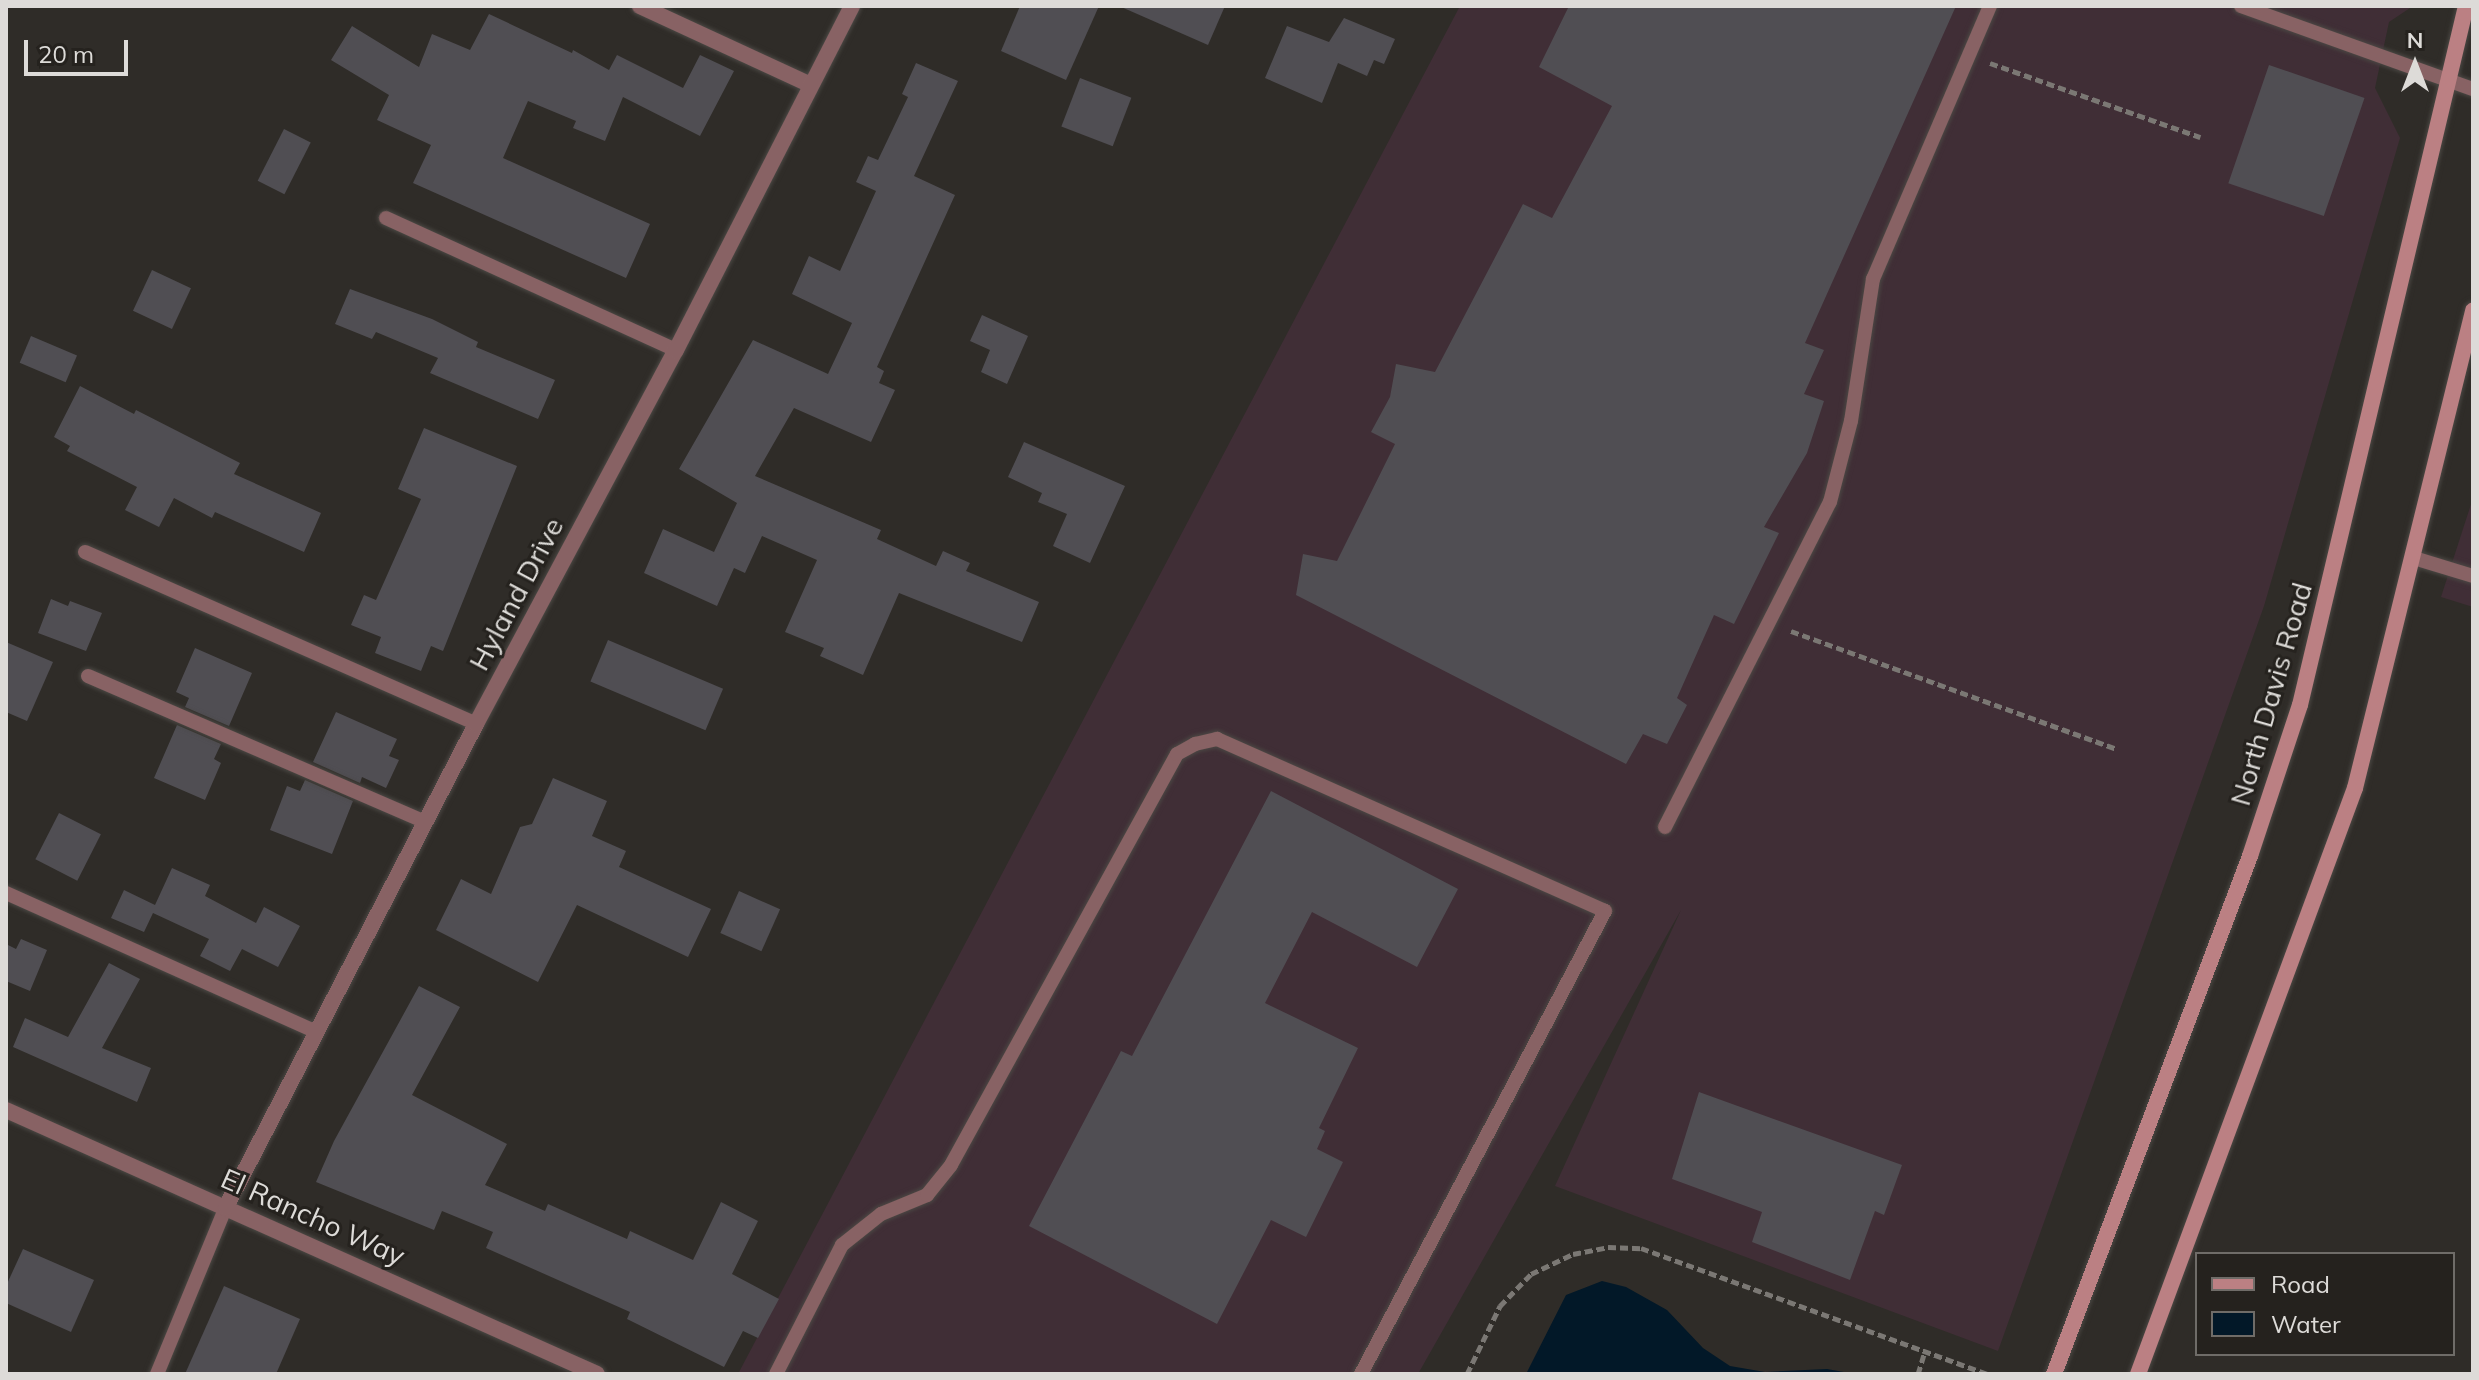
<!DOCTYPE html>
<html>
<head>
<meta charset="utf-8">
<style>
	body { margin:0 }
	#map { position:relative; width:2479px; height:1380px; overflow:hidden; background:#2f2c28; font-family:Mulish,sans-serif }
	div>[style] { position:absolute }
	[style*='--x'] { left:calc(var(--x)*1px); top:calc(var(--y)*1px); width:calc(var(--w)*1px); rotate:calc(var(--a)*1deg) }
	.commercial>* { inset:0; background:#402e36 }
	.water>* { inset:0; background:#021828 }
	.building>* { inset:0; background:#504e53; transform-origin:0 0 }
	.path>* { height:5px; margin-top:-2.5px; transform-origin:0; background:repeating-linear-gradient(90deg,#7b7874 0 8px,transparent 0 12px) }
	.roads { filter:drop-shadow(0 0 2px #4b4844) drop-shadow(0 0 2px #4b4844) }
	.lane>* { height:14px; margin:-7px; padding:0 7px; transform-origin:7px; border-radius:7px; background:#886264 }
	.street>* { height:16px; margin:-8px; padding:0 8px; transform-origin:8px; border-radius:8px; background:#886264 }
	.secondary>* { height:16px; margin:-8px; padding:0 8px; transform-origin:8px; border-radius:8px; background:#bb8083 }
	span { translate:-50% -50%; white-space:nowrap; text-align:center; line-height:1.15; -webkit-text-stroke:6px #25221e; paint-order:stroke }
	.street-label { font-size:28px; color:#dddbd8 }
	.frame { position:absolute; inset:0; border:8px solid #dddbd8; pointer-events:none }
	.legend { position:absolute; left:2195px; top:1252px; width:260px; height:104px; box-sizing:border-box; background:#25221e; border:2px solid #6f6c68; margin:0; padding:10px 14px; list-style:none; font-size:24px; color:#dddbd8 }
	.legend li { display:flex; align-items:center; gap:16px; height:40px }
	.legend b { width:40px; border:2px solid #6f6c68 }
	.north { position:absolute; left:2375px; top:24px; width:80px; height:80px; -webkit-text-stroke:6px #25221e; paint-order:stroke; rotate:0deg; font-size:22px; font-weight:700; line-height:32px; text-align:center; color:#dddbd8 }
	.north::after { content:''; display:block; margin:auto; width:28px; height:36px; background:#dddbd8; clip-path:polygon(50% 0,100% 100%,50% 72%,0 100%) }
	.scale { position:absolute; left:24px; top:40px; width:104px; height:36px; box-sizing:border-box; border:4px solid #dddbd8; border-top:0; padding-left:10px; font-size:24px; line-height:28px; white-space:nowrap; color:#dddbd8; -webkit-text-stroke:6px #25221e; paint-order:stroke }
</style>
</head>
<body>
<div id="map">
	<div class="commercial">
		<div style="clip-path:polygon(1460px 6px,2413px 6px,2389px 22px,2375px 88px,2400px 138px,2264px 606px,1998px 1351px,1555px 1186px,1681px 910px,1418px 1374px,738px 1374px)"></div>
		<div style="clip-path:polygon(2473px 498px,2473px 607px,2441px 597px)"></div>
	</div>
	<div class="water">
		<div style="clip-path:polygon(1602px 1281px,1626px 1287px,1667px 1310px,1703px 1348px,1730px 1366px,1765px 1372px,1827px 1369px,1855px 1374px,1526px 1374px,1566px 1295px)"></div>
	</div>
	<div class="building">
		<div style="clip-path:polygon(1020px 6px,1099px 6px,1066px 80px,1001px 51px)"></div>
		<div style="clip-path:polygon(1119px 6px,1225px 6px,1208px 45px)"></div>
		<div style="clip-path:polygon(1569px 6px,1956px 6px,1805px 343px,1824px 350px,1804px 394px,1824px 401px,1807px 453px,1764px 527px,1779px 533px,1734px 624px,1714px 615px,1677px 698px,1687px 705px,1667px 744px,1643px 734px,1626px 764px,1296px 595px,1303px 554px,1337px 561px,1395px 444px,1371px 432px,1390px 397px,1396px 364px,1435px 372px,1523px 204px,1552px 218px,1612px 106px,1539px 67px)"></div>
		<div style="clip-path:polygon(489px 14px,572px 53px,573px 50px,609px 70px,617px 55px,683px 88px,700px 55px,734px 71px,700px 136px,623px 97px,605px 141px,573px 128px,576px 121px,528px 101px,503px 158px,650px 224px,626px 278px,413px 183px,431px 145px,377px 120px,389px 95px,331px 60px,352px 26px,419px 67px,432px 34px,470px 50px)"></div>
		<div style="clip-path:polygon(1344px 18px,1395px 39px,1384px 64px,1374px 60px,1367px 76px,1338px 63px,1322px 103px,1265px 78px,1287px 26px,1329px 42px)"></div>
		<div style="clip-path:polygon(916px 63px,958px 81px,914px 176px,955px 195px,877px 367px,884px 371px,879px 383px,895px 390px,871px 442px,794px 408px,755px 476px,881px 530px,877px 539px,936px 566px,943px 551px,970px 563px,966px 571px,1039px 602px,1022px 642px,899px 593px,863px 675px,820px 656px,824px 648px,785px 632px,817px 560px,762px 536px,745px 573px,734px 568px,717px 606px,644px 573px,663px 529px,714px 552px,737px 503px,679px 469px,753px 340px,828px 374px,852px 323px,792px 294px,809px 256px,840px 271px,876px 191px,856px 182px,868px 156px,878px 160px,908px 97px,902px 94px)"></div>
		<div style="left:2269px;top:65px;width:101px;height:125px;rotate:19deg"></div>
		<div style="left:1080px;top:78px;width:55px;height:52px;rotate:21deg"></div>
		<div style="left:284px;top:129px;width:30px;height:58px;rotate:27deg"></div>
		<div style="left:152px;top:270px;width:43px;height:45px;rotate:25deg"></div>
		<div style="clip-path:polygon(350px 289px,432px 319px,478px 342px,476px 347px,555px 380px,538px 419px,430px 373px,438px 358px,376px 332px,372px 339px,335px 324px)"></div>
		<div style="clip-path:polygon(982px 315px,1028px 336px,1007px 384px,981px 372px,990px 350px,970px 341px)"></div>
		<div style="left:31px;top:336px;width:50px;height:29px;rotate:23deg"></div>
		<div style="clip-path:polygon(80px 386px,134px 414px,136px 410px,240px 463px,234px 474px,321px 513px,304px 552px,215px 512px,212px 518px,174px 498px,159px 527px,125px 510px,137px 487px,67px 451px,70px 446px,54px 437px)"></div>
		<div style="clip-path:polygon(424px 428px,517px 466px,443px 651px,431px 646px,421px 671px,375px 653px,381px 637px,351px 625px,364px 595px,376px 600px,421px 499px,398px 489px)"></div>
		<div style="clip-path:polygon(1024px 442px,1125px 486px,1090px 563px,1053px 546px,1067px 514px,1038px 502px,1042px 493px,1008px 477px)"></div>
		<div style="clip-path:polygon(51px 599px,68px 606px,70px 601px,102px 613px,86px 651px,38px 633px)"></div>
		<div style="left:608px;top:640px;width:125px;height:45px;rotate:23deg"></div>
		<div style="clip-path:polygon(6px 642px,53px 662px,27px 721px,6px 712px)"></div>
		<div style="clip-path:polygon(195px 648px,252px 673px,229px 726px,185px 707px,189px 698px,176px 692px)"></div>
		<div style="clip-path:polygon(336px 712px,397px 739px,389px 756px,399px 760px,386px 788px,362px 777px,360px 783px,313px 762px)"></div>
		<div style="clip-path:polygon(177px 725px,221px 744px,214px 759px,221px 763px,205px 800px,154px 778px)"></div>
		<div style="clip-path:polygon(553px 778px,607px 801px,592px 836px,626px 851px,619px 867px,711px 909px,688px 957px,577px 905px,538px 982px,436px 930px,461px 879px,491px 894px,520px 827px,532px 824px)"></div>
		<div style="clip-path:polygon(305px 780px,353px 801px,332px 854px,270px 830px,287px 786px,300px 791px)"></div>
		<div style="clip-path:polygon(1271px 791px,1458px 889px,1417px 967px,1312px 912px,1265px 1003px,1358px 1048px,1319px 1128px,1325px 1131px,1317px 1149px,1343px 1162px,1306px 1237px,1271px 1220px,1217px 1324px,1029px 1226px,1121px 1051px,1132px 1056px)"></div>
		<div style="left:59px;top:813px;width:47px;height:52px;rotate:27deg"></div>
		<div style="clip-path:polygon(172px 868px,210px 885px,205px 896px,256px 923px,264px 907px,300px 926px,278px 967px,242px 949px,230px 971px,200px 956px,209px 939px,153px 913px,144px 932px,111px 918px,124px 890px,155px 905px)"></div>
		<div style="left:739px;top:891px;width:45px;height:46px;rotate:24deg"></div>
		<div style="clip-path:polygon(21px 939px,47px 950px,30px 991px,6px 981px,6px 944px,16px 949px)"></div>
		<div style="clip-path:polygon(109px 963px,140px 979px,102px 1048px,151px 1068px,137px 1102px,13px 1047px,25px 1018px,68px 1037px)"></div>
		<div style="clip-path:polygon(419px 986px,460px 1007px,412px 1095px,507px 1144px,485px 1185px,545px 1211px,548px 1204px,627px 1239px,630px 1231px,693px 1260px,721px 1202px,758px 1221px,732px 1274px,779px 1299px,758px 1338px,743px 1331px,724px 1367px,627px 1319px,630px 1312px,486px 1248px,493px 1232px,442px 1211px,434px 1230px,316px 1182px,334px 1141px)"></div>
		<div style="clip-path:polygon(1699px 1092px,1902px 1165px,1884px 1215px,1875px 1211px,1850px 1280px,1752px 1242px,1762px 1212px,1672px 1179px)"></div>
		<div style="clip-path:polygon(23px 1249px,94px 1280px,71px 1332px,6px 1303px,6px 1286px)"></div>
		<div style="clip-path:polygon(224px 1286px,300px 1319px,276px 1374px,185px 1374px)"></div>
	</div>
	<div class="path">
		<div style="--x:1990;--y:63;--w:223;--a:19.4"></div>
		<div style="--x:1791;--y:631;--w:347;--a:19.9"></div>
		<div style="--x:1467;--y:1374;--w:76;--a:-64.1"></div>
		<div style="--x:1500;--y:1306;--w:45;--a:-45.9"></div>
		<div style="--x:1531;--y:1274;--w:47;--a:-25.5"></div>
		<div style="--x:1573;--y:1254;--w:36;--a:-11"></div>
		<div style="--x:1608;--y:1247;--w:33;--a:2"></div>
		<div style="--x:1641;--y:1248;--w:369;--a:20"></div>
		<div style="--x:1918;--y:1374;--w:24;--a:-73"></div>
	</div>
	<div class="roads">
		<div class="lane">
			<div style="--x:2241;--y:6;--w:246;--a:19.7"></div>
			<div style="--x:386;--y:218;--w:319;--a:24.5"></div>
			<div style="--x:85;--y:552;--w:427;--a:23.7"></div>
			<div style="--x:2414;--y:558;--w:62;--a:17"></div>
			<div style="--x:88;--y:676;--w:368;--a:23.4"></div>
			<div style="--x:1665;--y:827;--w:364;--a:-63.1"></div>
			<div style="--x:1830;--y:502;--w:84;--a:-75.5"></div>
			<div style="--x:1851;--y:421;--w:144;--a:-81.2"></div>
			<div style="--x:1873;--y:279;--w:297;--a:-66.8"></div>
			<div style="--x:6;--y:893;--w:341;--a:24.1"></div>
			<div style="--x:157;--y:1374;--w:181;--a:-67.6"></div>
			<div style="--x:776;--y:1374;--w:145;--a:-62.9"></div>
			<div style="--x:842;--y:1245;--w:50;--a:-38.5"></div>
			<div style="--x:881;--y:1214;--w:50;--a:-22.4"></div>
			<div style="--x:927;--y:1195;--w:38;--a:-51"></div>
			<div style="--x:951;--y:1165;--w:469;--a:-61.2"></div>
			<div style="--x:1177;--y:754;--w:21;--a:-29"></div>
			<div style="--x:1195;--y:744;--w:23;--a:-13"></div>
			<div style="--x:1217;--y:739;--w:424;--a:23.9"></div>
			<div style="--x:1605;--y:911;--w:523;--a:117.79"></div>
		</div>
		<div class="street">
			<div style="--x:640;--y:6;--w:188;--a:24.8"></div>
			<div style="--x:6;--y:1110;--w:647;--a:24.07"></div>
			<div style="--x:226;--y:1207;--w:544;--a:-62.63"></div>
			<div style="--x:476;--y:724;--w:424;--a:-61.9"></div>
			<div style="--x:676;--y:350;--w:386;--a:-62.9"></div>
		</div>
		<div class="secondary">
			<div style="--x:2054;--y:1374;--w:554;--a:-69.27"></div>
			<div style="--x:2250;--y:856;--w:159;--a:-71.7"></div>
			<div style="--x:2300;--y:705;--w:718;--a:-76.64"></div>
			<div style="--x:2138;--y:1374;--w:625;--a:-69.68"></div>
			<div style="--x:2355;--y:788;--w:492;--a:-76.1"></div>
		</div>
	</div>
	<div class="street-label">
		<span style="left:516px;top:594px;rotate:-62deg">Hyland Drive</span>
		<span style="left:2271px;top:694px;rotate:-74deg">North Davis Road</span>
		<span style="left:313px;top:1217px;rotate:24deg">El Rancho Way</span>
	</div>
	<div class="frame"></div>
	<ul class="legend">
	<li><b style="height:10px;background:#bb8083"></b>Road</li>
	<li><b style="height:22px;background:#021828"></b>Water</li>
	</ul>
	<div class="north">N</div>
	<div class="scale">20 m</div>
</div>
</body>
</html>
